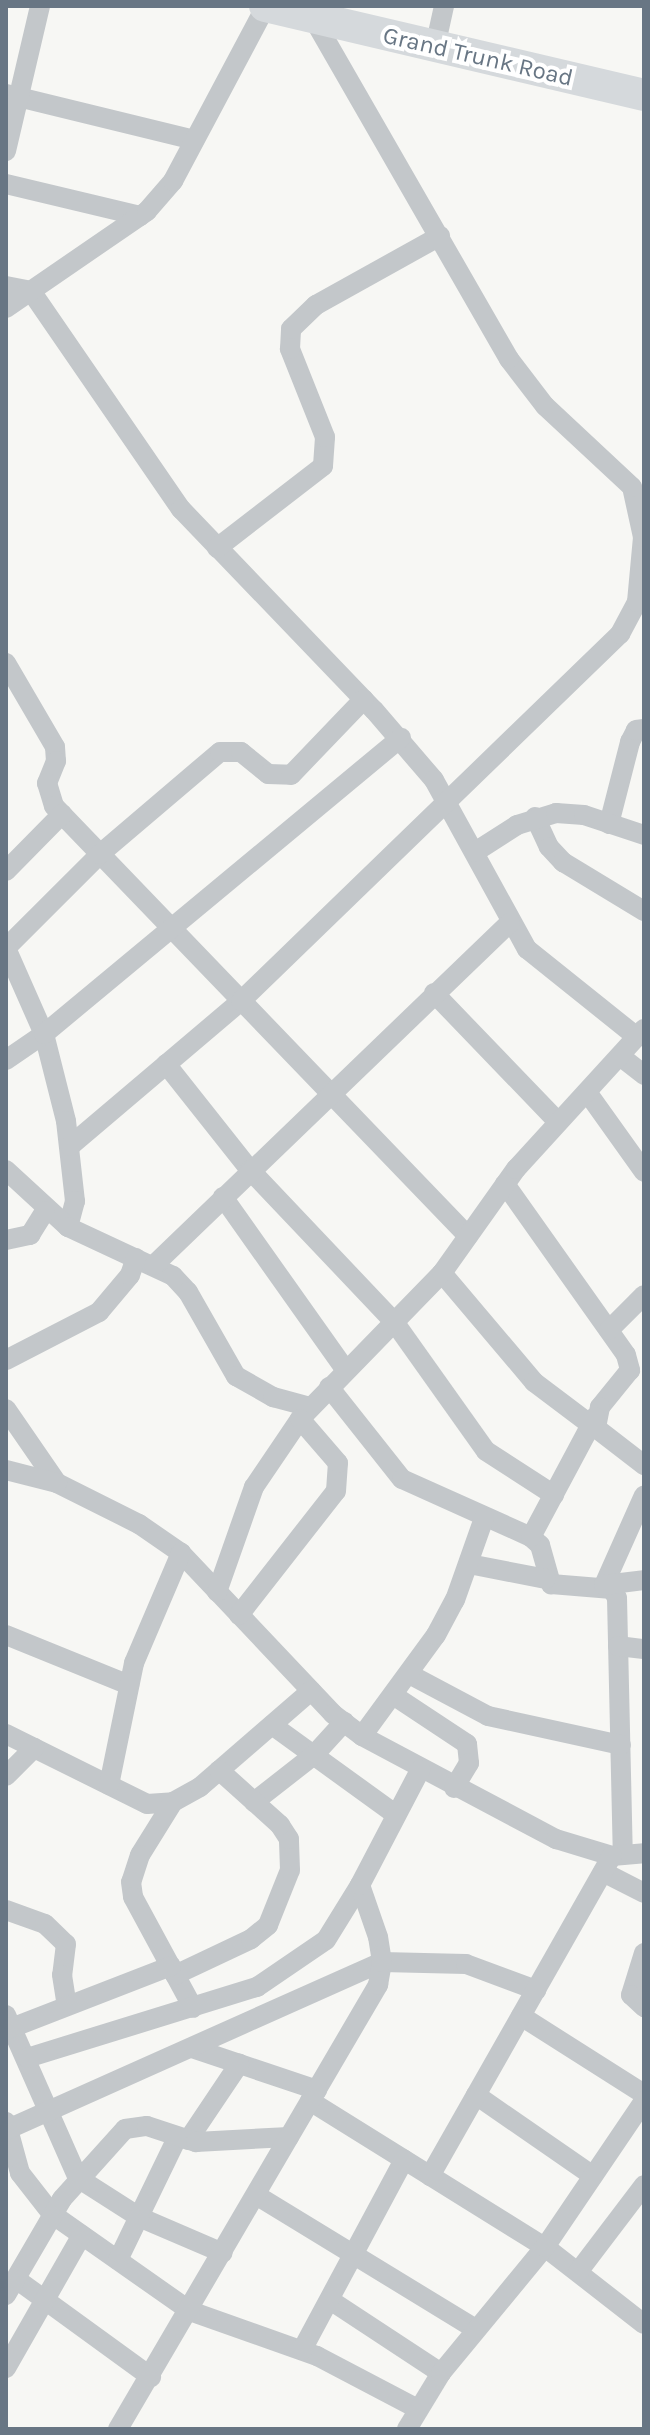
<!DOCTYPE html>
<html>
<head>
<meta charset="utf-8">
<style>
	body { margin:0 }
	#map { position:relative; width:650px; height:2435px; overflow:hidden; background:#f7f7f4; font-family:Karla,sans-serif }
	div>[style] { position:absolute }
	[style*='--x'] { left:calc(var(--x)*1px); top:calc(var(--y)*1px); width:calc(var(--w)*1px); rotate:calc(var(--a)*1deg) }
	.street>* { height:20px; margin:-10px; padding:0 10px; transform-origin:10px; border-radius:10px; background:#c3c7ca }
	.primary>* { height:32px; margin:-16px; padding:0 16px; transform-origin:16px; border-radius:16px; background:#d5d9dc }
	span { translate:-50% -50%; white-space:nowrap; text-align:center; line-height:1.15; -webkit-text-stroke:8px #fff; paint-order:stroke }
	.street-label { font-size:24px; color:#687684 }
	.frame { position:absolute; inset:0; border:8px solid #687684; pointer-events:none }
</style>
</head>
<body>
<div id="map">
	<div class="street">
		<div style="--x:435;--y:47;--w:42;--a:-77.6"></div>
		<div style="--x:6;--y:94;--w:194;--a:13.7"></div>
		<div style="--x:6;--y:151;--w:149;--a:-76.8"></div>
		<div style="--x:6;--y:184;--w:138;--a:13.4"></div>
		<div style="--x:6;--y:286;--w:25;--a:11"></div>
		<div style="--x:31;--y:291;--w:265;--a:55.5"></div>
		<div style="--x:181;--y:509;--w:279;--a:46.2"></div>
		<div style="--x:374;--y:710;--w:92;--a:49.4"></div>
		<div style="--x:434;--y:780;--w:193;--a:61.2"></div>
		<div style="--x:527;--y:949;--w:141;--a:38.7"></div>
		<div style="--x:6;--y:308;--w:171;--a:-34.5"></div>
		<div style="--x:147;--y:211;--w:40;--a:-49"></div>
		<div style="--x:173;--y:181;--w:198;--a:-62"></div>
		<div style="--x:217;--y:548;--w:134;--a:-37.7"></div>
		<div style="--x:323;--y:466;--w:29;--a:-86"></div>
		<div style="--x:325;--y:437;--w:95;--a:-111.7"></div>
		<div style="--x:290;--y:349;--w:20;--a:-87"></div>
		<div style="--x:291;--y:329;--w:35;--a:-44"></div>
		<div style="--x:316;--y:305;--w:142;--a:-29.1"></div>
		<div style="--x:6;--y:663;--w:97;--a:59.7"></div>
		<div style="--x:55;--y:747;--w:14;--a:86"></div>
		<div style="--x:56;--y:761;--w:24;--a:112"></div>
		<div style="--x:47;--y:783;--w:24;--a:73"></div>
		<div style="--x:54;--y:806;--w:597;--a:46.09"></div>
		<div style="--x:535;--y:817;--w:33;--a:65"></div>
		<div style="--x:549;--y:847;--w:21;--a:47"></div>
		<div style="--x:563;--y:862;--w:95;--a:31.2"></div>
		<div style="--x:609;--y:824;--w:85;--a:-75.6"></div>
		<div style="--x:630;--y:742;--w:13;--a:-63"></div>
		<div style="--x:636;--y:730;--w:8;--a:-7"></div>
		<div style="--x:475;--y:852;--w:50;--a:-32.7"></div>
		<div style="--x:517;--y:825;--w:41;--a:-17.1"></div>
		<div style="--x:556;--y:813;--w:28;--a:4"></div>
		<div style="--x:584;--y:815;--w:63;--a:18.4"></div>
		<div style="--x:6;--y:871;--w:80;--a:-45.5"></div>
		<div style="--x:6;--y:948;--w:133;--a:-45"></div>
		<div style="--x:100;--y:854;--w:157;--a:-40.4"></div>
		<div style="--x:220;--y:752;--w:21;--a:0"></div>
		<div style="--x:241;--y:752;--w:35;--a:39"></div>
		<div style="--x:268;--y:774;--w:23;--a:2"></div>
		<div style="--x:291;--y:775;--w:105;--a:-46.2"></div>
		<div style="--x:6;--y:948;--w:94;--a:66.2"></div>
		<div style="--x:44;--y:1034;--w:90;--a:75.8"></div>
		<div style="--x:66;--y:1121;--w:81;--a:83.6"></div>
		<div style="--x:75;--y:1201;--w:27;--a:105"></div>
		<div style="--x:434;--y:993;--w:179;--a:46.1"></div>
		<div style="--x:620;--y:1056;--w:31;--a:38"></div>
		<div style="--x:6;--y:1060;--w:46;--a:-34.4"></div>
		<div style="--x:44;--y:1034;--w:464;--a:-39.7"></div>
		<div style="--x:166;--y:1064;--w:135;--a:51.6"></div>
		<div style="--x:250;--y:1170;--w:211;--a:46.5"></div>
		<div style="--x:395;--y:1323;--w:157;--a:54.6"></div>
		<div style="--x:486;--y:1451;--w:81;--a:32.9"></div>
		<div style="--x:587;--y:1092;--w:98;--a:54.5"></div>
		<div style="--x:70;--y:1146;--w:224;--a:-40.3"></div>
		<div style="--x:241;--y:1001;--w:528;--a:-44.08"></div>
		<div style="--x:620;--y:634;--w:36;--a:-62"></div>
		<div style="--x:637;--y:602;--w:65;--a:-84.7"></div>
		<div style="--x:643;--y:537;--w:51;--a:-102.4"></div>
		<div style="--x:632;--y:487;--w:119;--a:-137"></div>
		<div style="--x:545;--y:406;--w:59;--a:-127.5"></div>
		<div style="--x:509;--y:359;--w:393;--a:-119.9"></div>
		<div style="--x:6;--y:1170;--w:84;--a:42.6"></div>
		<div style="--x:68;--y:1227;--w:116;--a:25"></div>
		<div style="--x:173;--y:1276;--w:22;--a:47"></div>
		<div style="--x:188;--y:1292;--w:97;--a:60.3"></div>
		<div style="--x:236;--y:1376;--w:43;--a:29.6"></div>
		<div style="--x:273;--y:1397;--w:39;--a:15"></div>
		<div style="--x:505;--y:1184;--w:209;--a:54.7"></div>
		<div style="--x:626;--y:1355;--w:16;--a:75"></div>
		<div style="--x:630;--y:1370;--w:48;--a:129"></div>
		<div style="--x:600;--y:1407;--w:21;--a:101"></div>
		<div style="--x:596;--y:1428;--w:61;--a:37.6"></div>
		<div style="--x:223;--y:1197;--w:213;--a:54.7"></div>
		<div style="--x:6;--y:1240;--w:25;--a:-12"></div>
		<div style="--x:30;--y:1235;--w:28;--a:-58"></div>
		<div style="--x:154;--y:1265;--w:494;--a:-43.9"></div>
		<div style="--x:442;--y:1273;--w:143;--a:49.8"></div>
		<div style="--x:534;--y:1382;--w:71;--a:37"></div>
		<div style="--x:609;--y:1330;--w:49;--a:-45"></div>
		<div style="--x:6;--y:1360;--w:105;--a:-27.3"></div>
		<div style="--x:99;--y:1312;--w:48;--a:-50"></div>
		<div style="--x:130;--y:1275;--w:18;--a:-71"></div>
		<div style="--x:329;--y:1387;--w:117;--a:51.6"></div>
		<div style="--x:402;--y:1479;--w:141;--a:24.2"></div>
		<div style="--x:531;--y:1537;--w:12;--a:42"></div>
		<div style="--x:540;--y:1545;--w:41;--a:74.2"></div>
		<div style="--x:551;--y:1584;--w:61;--a:4.7"></div>
		<div style="--x:612;--y:1589;--w:10;--a:61"></div>
		<div style="--x:617;--y:1598;--w:257;--a:88.7"></div>
		<div style="--x:6;--y:1409;--w:90;--a:55.4"></div>
		<div style="--x:57;--y:1483;--w:92;--a:26.6"></div>
		<div style="--x:139;--y:1524;--w:51;--a:34.6"></div>
		<div style="--x:181;--y:1553;--w:221;--a:46.6"></div>
		<div style="--x:333;--y:1714;--w:36;--a:37"></div>
		<div style="--x:362;--y:1736;--w:220;--a:28"></div>
		<div style="--x:556;--y:1839;--w:59;--a:16.9"></div>
		<div style="--x:612;--y:1856;--w:32;--a:-5"></div>
		<div style="--x:6;--y:1470;--w:53;--a:14.3"></div>
		<div style="--x:531;--y:1537;--w:136;--a:-61.9"></div>
		<div style="--x:469;--y:1564;--w:78;--a:11"></div>
		<div style="--x:604;--y:1585;--w:98;--a:-66"></div>
		<div style="--x:604;--y:1585;--w:40;--a:-7.1"></div>
		<div style="--x:217;--y:1592;--w:111;--a:-70.6"></div>
		<div style="--x:254;--y:1487;--w:82;--a:-55.9"></div>
		<div style="--x:300;--y:1419;--w:204;--a:-45.8"></div>
		<div style="--x:442;--y:1273;--w:128;--a:-54.6"></div>
		<div style="--x:516;--y:1169;--w:190;--a:-47.6"></div>
		<div style="--x:239;--y:1615;--w:157;--a:-52"></div>
		<div style="--x:336;--y:1491;--w:28;--a:-86"></div>
		<div style="--x:338;--y:1463;--w:58;--a:-130.8"></div>
		<div style="--x:6;--y:1635;--w:133;--a:22.1"></div>
		<div style="--x:618;--y:1646;--w:26;--a:7"></div>
		<div style="--x:409;--y:1674;--w:89;--a:28"></div>
		<div style="--x:488;--y:1716;--w:136;--a:12.3"></div>
		<div style="--x:393;--y:1695;--w:89;--a:33.5"></div>
		<div style="--x:467;--y:1744;--w:19;--a:84"></div>
		<div style="--x:469;--y:1763;--w:29;--a:121"></div>
		<div style="--x:272;--y:1725;--w:152;--a:35.9"></div>
		<div style="--x:6;--y:1734;--w:157;--a:26.4"></div>
		<div style="--x:147;--y:1804;--w:26;--a:-4"></div>
		<div style="--x:173;--y:1802;--w:31;--a:-29"></div>
		<div style="--x:200;--y:1787;--w:147;--a:-40.9"></div>
		<div style="--x:362;--y:1736;--w:125;--a:-53.8"></div>
		<div style="--x:436;--y:1635;--w:40;--a:-62"></div>
		<div style="--x:455;--y:1600;--w:87;--a:-70.5"></div>
		<div style="--x:6;--y:1776;--w:40;--a:-45"></div>
		<div style="--x:109;--y:1785;--w:125;--a:-78.4"></div>
		<div style="--x:134;--y:1663;--w:120;--a:-66.9"></div>
		<div style="--x:173;--y:1802;--w:62;--a:121.9"></div>
		<div style="--x:140;--y:1855;--w:28;--a:108"></div>
		<div style="--x:131;--y:1882;--w:15;--a:82"></div>
		<div style="--x:133;--y:1897;--w:126;--a:61.6"></div>
		<div style="--x:254;--y:1802;--w:76;--a:-38.1"></div>
		<div style="--x:314;--y:1755;--w:45;--a:-47.7"></div>
		<div style="--x:603;--y:1872;--w:46;--a:27.1"></div>
		<div style="--x:6;--y:1910;--w:41;--a:19.7"></div>
		<div style="--x:45;--y:1924;--w:29;--a:44"></div>
		<div style="--x:66;--y:1944;--w:31;--a:97"></div>
		<div style="--x:62;--y:1975;--w:31;--a:81"></div>
		<div style="--x:644;--y:1953;--w:44;--a:107.2"></div>
		<div style="--x:631;--y:1995;--w:18;--a:43"></div>
		<div style="--x:175;--y:1975;--w:84;--a:-25.3"></div>
		<div style="--x:251;--y:1939;--w:22;--a:-39"></div>
		<div style="--x:268;--y:1925;--w:59;--a:-68.2"></div>
		<div style="--x:290;--y:1870;--w:31;--a:-92"></div>
		<div style="--x:289;--y:1839;--w:17;--a:-123"></div>
		<div style="--x:280;--y:1825;--w:82;--a:-138"></div>
		<div style="--x:6;--y:2015;--w:178;--a:66.2"></div>
		<div style="--x:78;--y:2178;--w:72;--a:32.6"></div>
		<div style="--x:139;--y:2217;--w:91;--a:23.2"></div>
		<div style="--x:521;--y:2016;--w:146;--a:32.4"></div>
		<div style="--x:6;--y:2030;--w:177;--a:-21.2"></div>
		<div style="--x:192;--y:2048;--w:132;--a:18.6"></div>
		<div style="--x:27;--y:2058;--w:241;--a:-17.2"></div>
		<div style="--x:257;--y:1987;--w:83;--a:-34.3"></div>
		<div style="--x:326;--y:1940;--w:65;--a:-58.3"></div>
		<div style="--x:476;--y:2095;--w:142;--a:34.7"></div>
		<div style="--x:310;--y:2101;--w:277;--a:31.9"></div>
		<div style="--x:545;--y:2247;--w:125;--a:37.9"></div>
		<div style="--x:6;--y:2122;--w:53;--a:74.6"></div>
		<div style="--x:20;--y:2173;--w:52;--a:52"></div>
		<div style="--x:52;--y:2214;--w:169;--a:35.1"></div>
		<div style="--x:190;--y:2311;--w:135;--a:19.5"></div>
		<div style="--x:317;--y:2356;--w:114;--a:27.7"></div>
		<div style="--x:6;--y:2130;--w:412;--a:-24.1"></div>
		<div style="--x:382;--y:1962;--w:84;--a:1.4"></div>
		<div style="--x:466;--y:1964;--w:75;--a:20.4"></div>
		<div style="--x:188;--y:2140;--w:92;--a:-56.1"></div>
		<div style="--x:430;--y:2176;--w:368;--a:-60.4"></div>
		<div style="--x:256;--y:2195;--w:255;--a:31.4"></div>
		<div style="--x:118;--y:2260;--w:136;--a:-64.2"></div>
		<div style="--x:578;--y:2272;--w:109;--a:-52.8"></div>
		<div style="--x:16;--y:2279;--w:167;--a:36"></div>
		<div style="--x:6;--y:2295;--w:111;--a:-59.7"></div>
		<div style="--x:62;--y:2199;--w:94;--a:-48"></div>
		<div style="--x:125;--y:2129;--w:22;--a:-8"></div>
		<div style="--x:147;--y:2126;--w:52;--a:18.1"></div>
		<div style="--x:196;--y:2142;--w:93;--a:-3.1"></div>
		<div style="--x:330;--y:2300;--w:133;--a:33.3"></div>
		<div style="--x:302;--y:2350;--w:216;--a:-61.8"></div>
		<div style="--x:6;--y:2368;--w:153;--a:-60.3"></div>
		<div style="--x:118;--y:2429;--w:515;--a:-59.65"></div>
		<div style="--x:378;--y:1985;--w:23;--a:-80"></div>
		<div style="--x:382;--y:1962;--w:25;--a:-99"></div>
		<div style="--x:378;--y:1937;--w:55;--a:-109.1"></div>
		<div style="--x:360;--y:1885;--w:130;--a:-62.4"></div>
		<div style="--x:407;--y:2429;--w:66;--a:-58.7"></div>
		<div style="--x:441;--y:2373;--w:163;--a:-50.5"></div>
		<div style="--x:545;--y:2247;--w:176;--a:-55.9"></div>
	</div>
	<div class="primary">
		<div style="--x:265;--y:6;--w:389;--a:13.2"></div>
	</div>
	<div class="street-label">
		<span style="left:478px;top:57px;rotate:13deg">Grand Trunk Road</span>
	</div>
	<div class="frame"></div>
</div>
</body>
</html>
